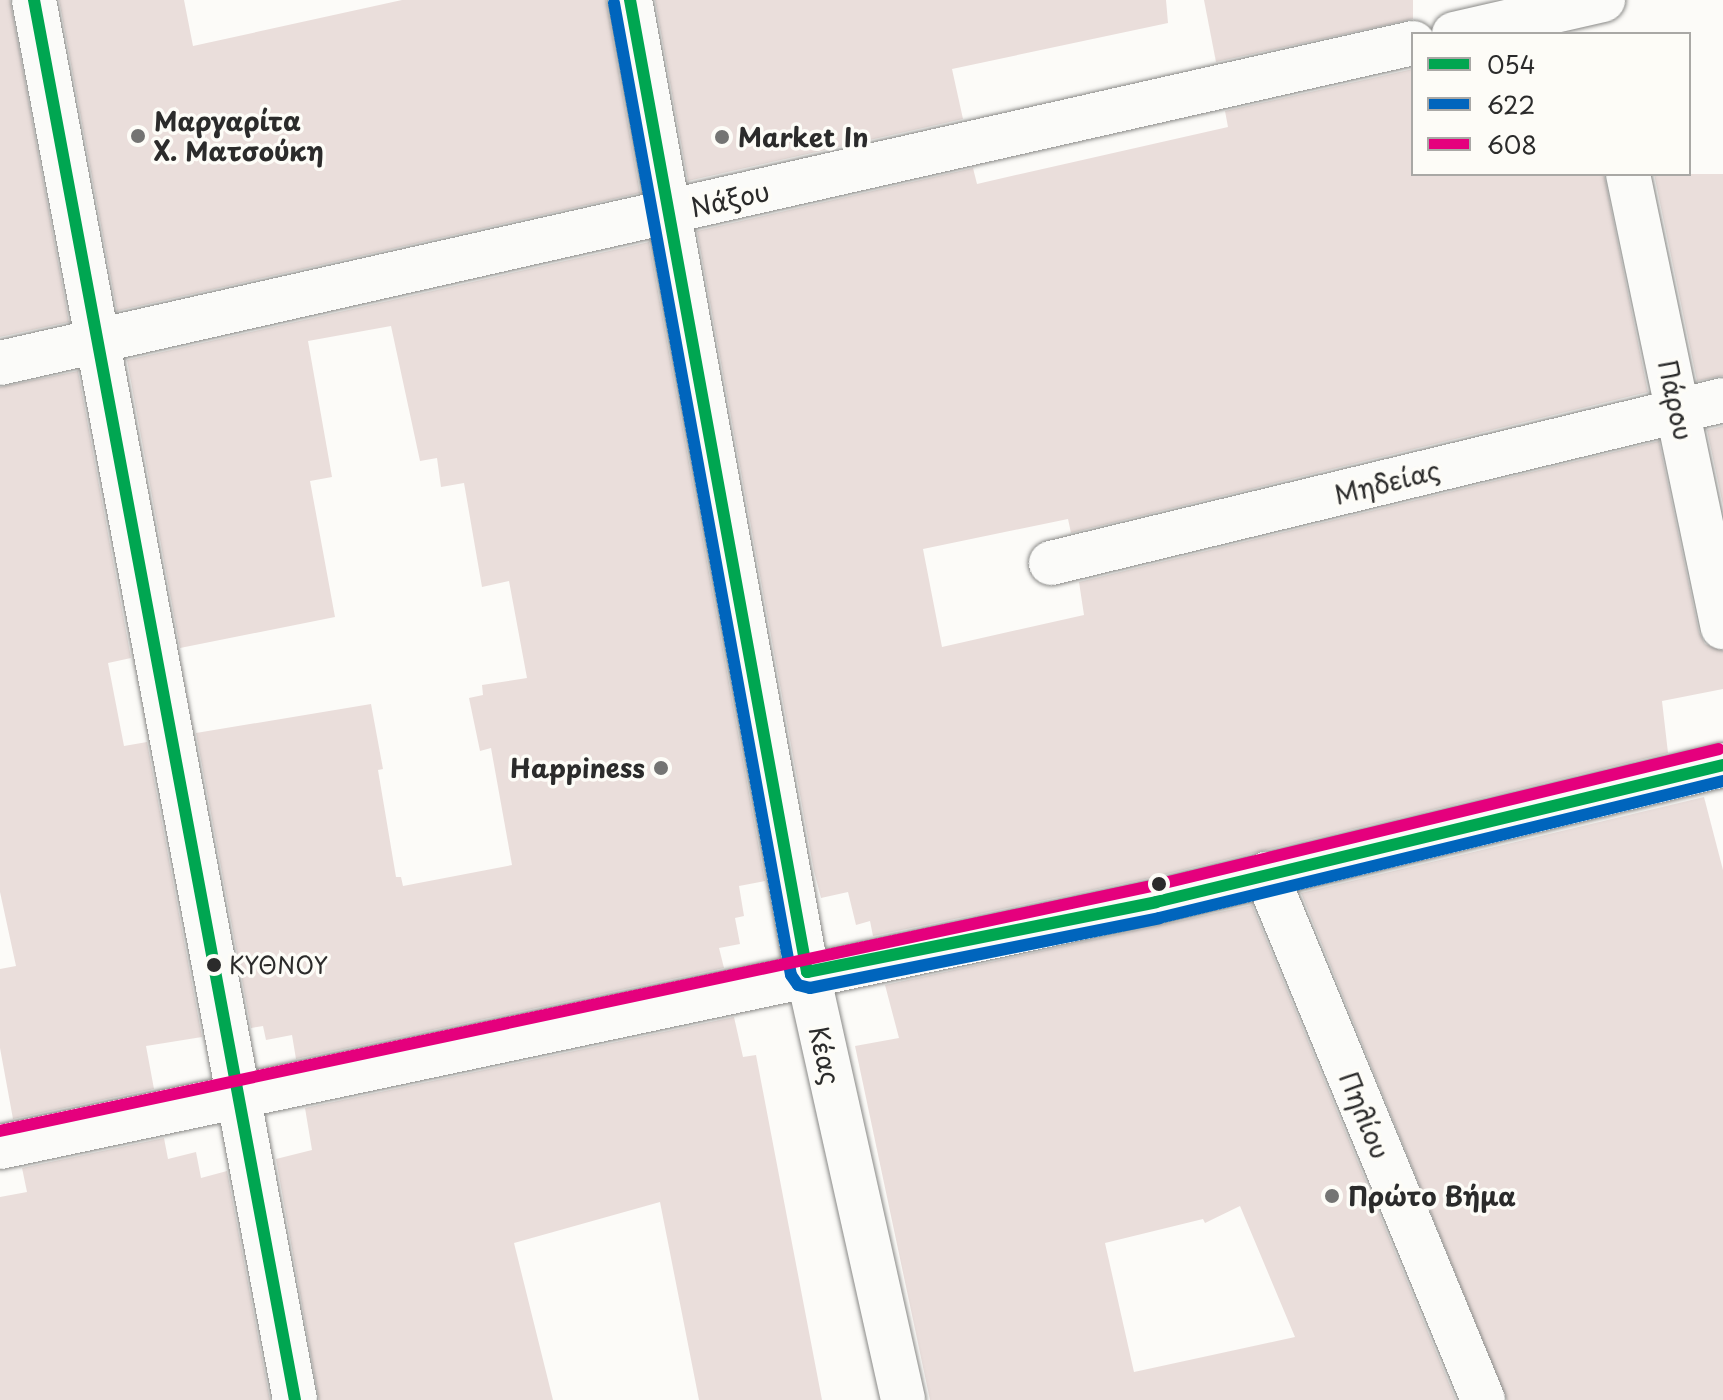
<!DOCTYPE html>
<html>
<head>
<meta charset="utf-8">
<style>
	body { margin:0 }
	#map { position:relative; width:1723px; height:1400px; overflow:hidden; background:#fcfbf8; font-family:"Playpen Sans",sans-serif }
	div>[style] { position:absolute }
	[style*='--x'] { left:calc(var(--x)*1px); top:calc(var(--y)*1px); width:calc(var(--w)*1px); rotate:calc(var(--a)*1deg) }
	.building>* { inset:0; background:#eadedb }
	.roads { filter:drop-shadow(0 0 2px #898987) drop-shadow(0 0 2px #898987) }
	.minor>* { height:44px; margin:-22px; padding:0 22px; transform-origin:22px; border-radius:22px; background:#fbfbf9 }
	.bus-1>* { height:12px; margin:-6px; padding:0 6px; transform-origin:6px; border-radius:6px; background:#00a651 }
	.bus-2>* { height:12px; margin:-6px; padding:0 6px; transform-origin:6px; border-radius:6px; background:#0065bd }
	.bus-3>* { height:12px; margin:-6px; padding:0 6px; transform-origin:6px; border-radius:6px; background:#e5007d }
	.dots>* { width:22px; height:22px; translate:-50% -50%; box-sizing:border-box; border:4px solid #fdfcf7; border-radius:50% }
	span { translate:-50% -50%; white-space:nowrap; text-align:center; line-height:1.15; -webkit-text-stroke:7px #fdfcf7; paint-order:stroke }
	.bus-label { font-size:24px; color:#2b2b2b }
	.left { translate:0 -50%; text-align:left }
	.poi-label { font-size:26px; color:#2b2b2b; font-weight:700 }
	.right { translate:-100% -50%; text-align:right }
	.street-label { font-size:26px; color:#2b2b2b }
	.legend { position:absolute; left:1411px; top:32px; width:280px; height:144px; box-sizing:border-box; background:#fdfcf7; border:2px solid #a9a8a5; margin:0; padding:10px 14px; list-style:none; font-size:24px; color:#2b2b2b }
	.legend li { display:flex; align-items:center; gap:16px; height:40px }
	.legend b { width:40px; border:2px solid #a9a8a5 }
</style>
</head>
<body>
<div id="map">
	<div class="building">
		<div style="clip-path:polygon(0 0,10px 0,69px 322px,0 337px)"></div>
		<div style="clip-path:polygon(59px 0,184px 0,193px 46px,402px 0,606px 0,640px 193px,117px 311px)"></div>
		<div style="clip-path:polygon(655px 0,1166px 0,1168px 23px,952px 69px,963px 119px,688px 181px)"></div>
		<div style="clip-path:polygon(1204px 0,1413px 0,1413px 19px,1216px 62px)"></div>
		<div style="clip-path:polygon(1413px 69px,1413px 174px,1604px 174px,1648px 392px,1071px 533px,1068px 519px,923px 549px,942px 647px,1084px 615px,1079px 582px,1659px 441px,1699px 632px,1705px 644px,1723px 651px,1723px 689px,1662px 701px,1668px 753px,1150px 878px,873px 936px,870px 921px,856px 925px,848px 892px,821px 898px,814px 871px,697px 231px,973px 168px,977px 184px,1025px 173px,1228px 127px,1225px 111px)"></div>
		<div style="clip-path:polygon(1654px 174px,1723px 174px,1723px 376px,1697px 381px)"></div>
		<div style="clip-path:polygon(649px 242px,765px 881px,739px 886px,744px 916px,735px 918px,740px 944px,719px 948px,724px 968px,296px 1059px,292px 1035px,266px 1040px,263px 1026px,251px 1028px,196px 733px,371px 704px,383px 769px,378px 770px,396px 877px,401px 877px,403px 886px,512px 865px,491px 748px,480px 751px,469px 698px,483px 695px,482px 685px,527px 678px,509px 581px,482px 587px,464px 483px,441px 487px,437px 458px,420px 461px,391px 326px,308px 341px,332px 477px,310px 481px,335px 617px,180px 648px,127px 360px)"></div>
		<div style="clip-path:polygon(78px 371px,131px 658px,108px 663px,124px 746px,147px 742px,202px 1037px,146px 1046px,154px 1089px,13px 1119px,0 1048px,0 969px,16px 966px,0 892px,0 387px)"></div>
		<div style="clip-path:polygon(1723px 426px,1723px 505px,1707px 430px)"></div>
		<div style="clip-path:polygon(1704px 797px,1723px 870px,1723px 1400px,1507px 1400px,1301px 893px)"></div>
		<div style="clip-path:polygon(evenodd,1252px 905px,1456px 1400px,930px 1400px,855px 1046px,899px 1038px,885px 985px,1252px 905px,1240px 1206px,1295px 1337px,1134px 1372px,1105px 1243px,1203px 1219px,1205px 1223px,1240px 1206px)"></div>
		<div style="clip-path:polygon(734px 1017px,743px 1057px,756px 1055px,822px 1400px,699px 1400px,660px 1202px,514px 1243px,553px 1400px,319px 1400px,276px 1159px,312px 1150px,305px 1108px)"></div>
		<div style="clip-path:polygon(164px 1138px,168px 1159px,196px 1152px,201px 1178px,227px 1171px,270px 1400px,0 1400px,0 1197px,27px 1192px,22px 1168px)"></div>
	</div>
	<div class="roads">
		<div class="minor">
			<div style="--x:34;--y:0;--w:1424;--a:79.44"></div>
			<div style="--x:630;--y:0;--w:968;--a:79.7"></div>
			<div style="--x:803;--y:952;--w:459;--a:77.4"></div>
			<div style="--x:1454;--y:34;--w:153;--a:-12.9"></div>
			<div style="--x:1628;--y:174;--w:463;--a:78.2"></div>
			<div style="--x:0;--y:363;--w:1449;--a:-12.76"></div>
			<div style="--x:1051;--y:563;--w:691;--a:-13.63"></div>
			<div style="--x:1266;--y:874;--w:569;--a:67.58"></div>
			<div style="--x:0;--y:1147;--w:1182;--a:-11.97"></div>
			<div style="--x:1156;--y:902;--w:583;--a:-13.58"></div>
		</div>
	</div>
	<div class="bus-1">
		<div style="--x:34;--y:0;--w:1424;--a:79.44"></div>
		<div style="--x:630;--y:0;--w:988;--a:79.68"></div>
		<div style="--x:807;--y:972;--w:356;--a:-11.3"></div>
		<div style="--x:1156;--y:902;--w:583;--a:-13.58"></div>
	</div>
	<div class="bus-2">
		<div style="--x:614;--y:3;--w:988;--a:79.68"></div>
		<div style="--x:791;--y:975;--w:12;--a:55"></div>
		<div style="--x:798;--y:985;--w:12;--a:14"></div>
		<div style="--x:810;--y:988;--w:356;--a:-11.3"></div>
		<div style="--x:1159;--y:918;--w:580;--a:-13.65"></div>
	</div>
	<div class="bus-3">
		<div style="--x:0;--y:1131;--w:1178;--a:-12.01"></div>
		<div style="--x:1152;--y:886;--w:583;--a:-13.58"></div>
	</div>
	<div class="dots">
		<div style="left:138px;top:136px;background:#747473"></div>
		<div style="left:722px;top:137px;background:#747473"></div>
		<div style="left:661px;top:768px;background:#747473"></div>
		<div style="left:1159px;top:884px;background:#2b2b2b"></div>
		<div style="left:214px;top:965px;background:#2b2b2b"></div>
		<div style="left:1332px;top:1196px;background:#747473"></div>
	</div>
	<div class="bus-label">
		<span class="left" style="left:229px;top:965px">ΚΥΘΝΟΥ</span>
	</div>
	<div class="poi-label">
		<span class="left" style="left:154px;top:136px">Μαργαρίτα<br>Χ. Ματσούκη</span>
		<span class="left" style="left:738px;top:137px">Market In</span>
		<span class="right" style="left:645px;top:768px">Happiness</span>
		<span class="left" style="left:1348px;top:1196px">Πρώτο Βήμα</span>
	</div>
	<div class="street-label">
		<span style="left:730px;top:199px;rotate:-13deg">Νάξου</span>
		<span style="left:1676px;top:400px;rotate:78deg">Πάρου</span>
		<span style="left:1387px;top:482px;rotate:-14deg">Μηδείας</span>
		<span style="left:825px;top:1055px;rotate:77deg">Κέας</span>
		<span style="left:1365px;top:1115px;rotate:68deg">Πηλίου</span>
	</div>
	<ul class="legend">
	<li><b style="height:10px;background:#00a651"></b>054</li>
	<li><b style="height:10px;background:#0065bd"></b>622</li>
	<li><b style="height:10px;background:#e5007d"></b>608</li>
	</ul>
</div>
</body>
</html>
